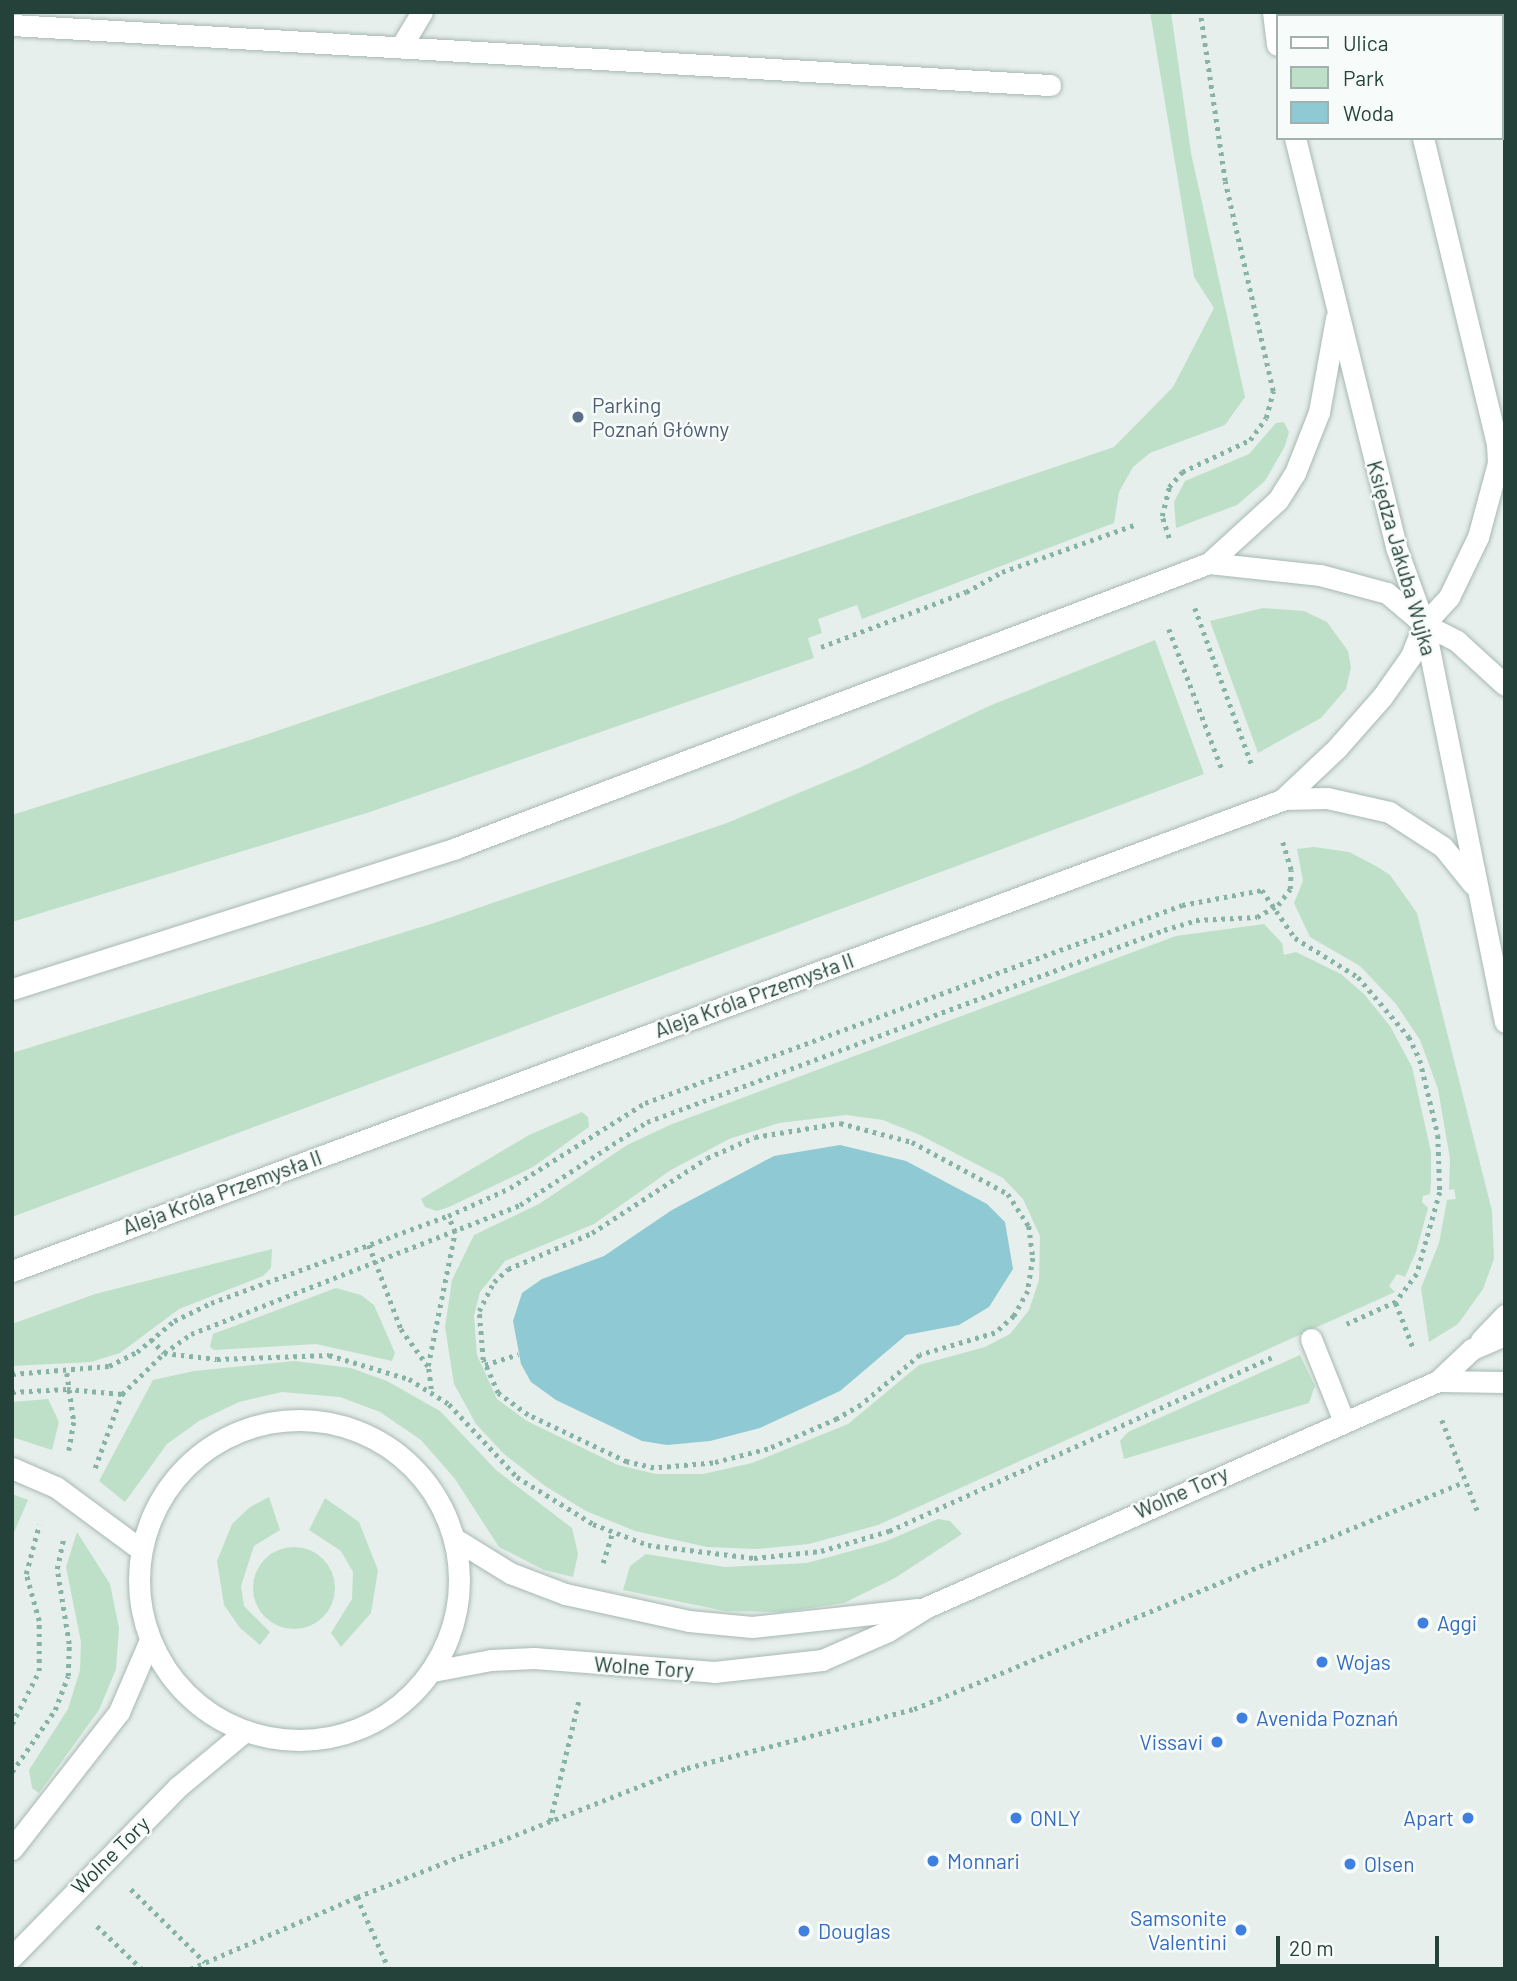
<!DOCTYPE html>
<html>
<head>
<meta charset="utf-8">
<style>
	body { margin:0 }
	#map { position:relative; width:1517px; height:1981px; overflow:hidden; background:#e6efeb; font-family:Barlow,sans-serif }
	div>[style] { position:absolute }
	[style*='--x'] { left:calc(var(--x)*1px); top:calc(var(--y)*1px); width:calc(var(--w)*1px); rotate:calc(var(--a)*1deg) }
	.green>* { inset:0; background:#bfe0c8 }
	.round { border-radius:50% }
	.water>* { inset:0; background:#8ec9d4 }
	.path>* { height:4.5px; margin-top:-2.25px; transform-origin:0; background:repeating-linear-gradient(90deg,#86b3a5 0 3.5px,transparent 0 8.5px) }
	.roads { filter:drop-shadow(0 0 2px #a8b8b2) drop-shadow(0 0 2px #a8b8b2) }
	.minor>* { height:21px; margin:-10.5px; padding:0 10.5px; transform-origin:10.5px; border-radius:10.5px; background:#fff }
	.minor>.ring { margin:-10.5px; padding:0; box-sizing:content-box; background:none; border:21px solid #fff; border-radius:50% }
	.dots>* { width:19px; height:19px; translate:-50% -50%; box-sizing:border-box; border:4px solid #f7fbf9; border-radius:50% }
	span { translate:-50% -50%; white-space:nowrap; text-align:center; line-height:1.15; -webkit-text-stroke:5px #f7fbf9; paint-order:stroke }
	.service-label { font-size:21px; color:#4e5e75 }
	.left { translate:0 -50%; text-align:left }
	.street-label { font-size:21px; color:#24423a }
	.shop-label { font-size:21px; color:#366cbe }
	.right { translate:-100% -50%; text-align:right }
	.frame { position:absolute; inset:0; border:14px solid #24423a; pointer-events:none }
	.legend { position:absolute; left:1276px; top:14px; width:228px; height:126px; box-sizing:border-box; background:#f7fbf9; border:2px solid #a3b1ad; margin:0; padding:9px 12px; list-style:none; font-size:21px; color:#24423a }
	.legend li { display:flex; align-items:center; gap:14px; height:35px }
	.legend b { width:35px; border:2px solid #a3b1ad }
	.scale { position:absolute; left:1276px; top:1936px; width:163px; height:32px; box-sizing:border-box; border:4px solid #24423a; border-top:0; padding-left:9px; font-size:21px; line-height:24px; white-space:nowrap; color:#24423a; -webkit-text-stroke:5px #f7fbf9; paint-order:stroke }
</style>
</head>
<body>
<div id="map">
	<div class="green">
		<div style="clip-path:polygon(1150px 12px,1171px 12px,1191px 153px,1245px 397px,1225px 425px,1150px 453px,1133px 467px,1119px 492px,1114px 523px,862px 619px,857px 605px,818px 619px,822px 633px,808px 638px,814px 658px,370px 812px,12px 922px,12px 815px,259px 737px,1114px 447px,1173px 387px,1214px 308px,1194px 277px)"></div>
		<div style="clip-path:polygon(1284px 422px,1289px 432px,1285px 446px,1265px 481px,1237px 505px,1176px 528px,1174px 502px,1185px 481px,1249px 454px,1276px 423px)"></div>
		<div style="clip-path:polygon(1263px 608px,1304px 611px,1327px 622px,1348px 651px,1351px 667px,1346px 689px,1321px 718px,1258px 753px,1210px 621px)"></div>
		<div style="clip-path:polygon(1155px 640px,1204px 774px,12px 1217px,12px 1053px,434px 923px,727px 823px,861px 767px,989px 706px)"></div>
		<div style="clip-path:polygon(1314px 847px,1349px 852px,1376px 866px,1390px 875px,1417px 913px,1492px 1211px,1494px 1259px,1483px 1289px,1458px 1324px,1429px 1342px,1421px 1288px,1439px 1243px,1447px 1200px,1456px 1199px,1454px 1189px,1449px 1190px,1450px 1159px,1438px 1089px,1420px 1040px,1396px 1004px,1360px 966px,1310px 937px,1294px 903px,1303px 881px,1297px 849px)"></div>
		<div style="clip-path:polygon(evenodd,1264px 924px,1282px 943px,1284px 955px,1296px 952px,1341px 974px,1364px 994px,1390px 1026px,1412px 1067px,1431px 1152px,1431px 1183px,1430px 1194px,1423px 1196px,1422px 1202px,1428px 1208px,1416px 1252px,1405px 1277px,1397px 1274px,1389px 1286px,1395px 1292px,878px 1525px,809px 1544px,756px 1549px,707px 1547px,635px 1531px,586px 1511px,545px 1486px,504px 1454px,476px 1424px,454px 1384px,445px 1327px,452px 1280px,474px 1235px,539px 1204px,627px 1145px,672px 1124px,1176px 936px,1264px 924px,846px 1115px,883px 1120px,920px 1135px,1003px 1178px,1023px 1199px,1040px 1236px,1039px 1280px,1029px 1310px,1010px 1334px,985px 1347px,919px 1365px,848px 1424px,752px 1463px,703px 1474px,656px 1474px,618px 1465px,527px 1421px,497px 1399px,477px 1355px,474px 1316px,480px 1292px,505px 1261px,594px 1224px,671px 1170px,729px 1139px,779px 1123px,846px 1115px)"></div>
		<div style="clip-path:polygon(582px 1112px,588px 1117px,589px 1127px,533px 1167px,449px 1207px,437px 1211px,425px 1207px,421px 1199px,529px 1135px)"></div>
		<div style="clip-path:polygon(272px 1249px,271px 1268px,263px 1276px,179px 1309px,120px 1353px,91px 1362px,12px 1366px,12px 1324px,95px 1294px)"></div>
		<div style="clip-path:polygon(336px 1288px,361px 1295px,374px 1305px,395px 1353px,392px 1361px,316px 1344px,214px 1350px,210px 1347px,213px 1334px)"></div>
		<div style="clip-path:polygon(1300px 1355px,1315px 1386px,1309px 1403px,1124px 1459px,1120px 1441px,1128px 1432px)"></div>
		<div style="clip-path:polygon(294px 1361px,351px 1368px,387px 1381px,440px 1411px,496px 1470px,572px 1528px,578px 1554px,573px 1577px,544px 1570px,499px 1547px,455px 1479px,421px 1440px,380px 1412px,340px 1397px,282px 1392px,239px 1402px,199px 1421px,167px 1444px,125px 1502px,99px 1481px,153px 1380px,194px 1371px)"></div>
		<div style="clip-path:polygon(48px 1399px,59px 1422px,52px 1450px,12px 1437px,12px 1402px)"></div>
		<div style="clip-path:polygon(12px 1494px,28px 1500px,12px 1537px)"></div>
		<div style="clip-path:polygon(269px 1497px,280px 1530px,254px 1546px,241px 1586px,244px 1606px,270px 1632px,260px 1645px,240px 1628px,224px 1605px,217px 1561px,232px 1524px,250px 1507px)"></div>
		<div style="clip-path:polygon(325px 1498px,359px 1522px,378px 1570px,371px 1613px,341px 1647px,331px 1633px,352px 1599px,353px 1572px,341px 1551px,309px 1530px)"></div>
		<div style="clip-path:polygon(938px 1519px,950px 1521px,962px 1534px,895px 1578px,844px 1603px,783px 1612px,725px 1611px,623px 1590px,630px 1566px,646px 1554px,725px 1567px,807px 1563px,884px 1542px)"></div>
		<div style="clip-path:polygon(77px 1532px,110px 1584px,119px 1628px,116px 1669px,99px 1710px,39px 1793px,32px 1788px,29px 1770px,68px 1709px,80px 1670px,81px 1642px,66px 1567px)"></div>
		<div class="round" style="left:253px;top:1547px;width:82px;height:82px"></div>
	</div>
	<div class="water">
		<div style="clip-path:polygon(840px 1145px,906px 1161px,987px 1204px,1005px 1222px,1013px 1269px,989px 1307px,959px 1325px,906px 1335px,840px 1391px,760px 1428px,710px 1441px,667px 1445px,642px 1441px,556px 1400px,531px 1382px,521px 1364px,513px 1321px,522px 1293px,542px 1279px,604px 1256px,672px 1210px,774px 1156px)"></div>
	</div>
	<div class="path">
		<div style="--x:1169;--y:538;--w:23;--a:-108"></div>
		<div style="--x:1162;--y:516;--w:30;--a:-76"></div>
		<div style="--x:1169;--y:487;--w:20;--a:-49"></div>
		<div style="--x:1182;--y:472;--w:75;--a:-25.2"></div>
		<div style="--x:1250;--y:440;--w:27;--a:-54"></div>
		<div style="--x:1266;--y:418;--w:28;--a:-75"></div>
		<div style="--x:1273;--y:391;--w:215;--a:-102.9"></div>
		<div style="--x:1225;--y:181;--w:171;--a:-98.4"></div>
		<div style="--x:1195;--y:608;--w:170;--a:70.1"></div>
		<div style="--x:1169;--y:629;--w:153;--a:69.3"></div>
		<div style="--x:821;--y:647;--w:155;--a:-20.8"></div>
		<div style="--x:966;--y:592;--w:41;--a:-29.1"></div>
		<div style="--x:1002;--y:572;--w:140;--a:-19.6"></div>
		<div style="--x:840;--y:1123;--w:74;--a:14.8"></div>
		<div style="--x:912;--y:1142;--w:109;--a:28.4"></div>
		<div style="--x:1008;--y:1194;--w:38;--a:57"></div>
		<div style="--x:1029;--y:1226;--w:32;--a:83"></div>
		<div style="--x:1033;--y:1258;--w:33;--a:99"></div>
		<div style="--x:1028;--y:1291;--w:29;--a:119"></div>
		<div style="--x:1014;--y:1316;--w:25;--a:138"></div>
		<div style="--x:995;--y:1333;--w:78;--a:163.7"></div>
		<div style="--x:920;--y:1355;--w:77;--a:139.7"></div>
		<div style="--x:861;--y:1405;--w:28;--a:150"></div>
		<div style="--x:837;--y:1419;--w:75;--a:156.5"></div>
		<div style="--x:768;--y:1449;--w:57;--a:165.7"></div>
		<div style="--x:713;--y:1463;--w:59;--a:175.2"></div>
		<div style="--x:654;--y:1468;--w:28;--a:-167"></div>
		<div style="--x:627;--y:1462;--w:110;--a:-154.6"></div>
		<div style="--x:528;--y:1415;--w:37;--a:-144"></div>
		<div style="--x:498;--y:1393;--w:36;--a:-114"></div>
		<div style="--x:483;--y:1360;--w:49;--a:-94.7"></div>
		<div style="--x:479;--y:1311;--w:33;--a:-63"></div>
		<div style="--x:494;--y:1282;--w:19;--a:-43"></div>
		<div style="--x:508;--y:1269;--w:91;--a:-23.2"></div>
		<div style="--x:592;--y:1233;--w:137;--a:-33.1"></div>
		<div style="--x:707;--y:1158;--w:52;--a:-23.6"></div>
		<div style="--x:755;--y:1137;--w:86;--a:-9.4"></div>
		<div style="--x:369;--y:1245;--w:90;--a:69.1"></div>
		<div style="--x:401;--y:1329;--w:46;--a:53.9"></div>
		<div style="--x:1396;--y:1303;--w:50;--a:69"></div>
		<div style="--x:151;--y:1339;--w:19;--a:47"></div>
		<div style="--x:164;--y:1353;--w:53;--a:6.5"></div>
		<div style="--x:217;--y:1359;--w:112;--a:-2"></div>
		<div style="--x:329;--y:1355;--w:84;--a:16.7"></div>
		<div style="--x:409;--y:1379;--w:47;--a:32"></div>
		<div style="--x:449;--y:1404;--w:100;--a:47"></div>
		<div style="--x:517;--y:1477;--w:89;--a:31.7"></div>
		<div style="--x:593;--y:1524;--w:59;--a:20.9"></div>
		<div style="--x:648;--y:1545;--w:107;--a:7"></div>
		<div style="--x:754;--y:1558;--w:67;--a:-6"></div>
		<div style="--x:821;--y:1551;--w:71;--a:-16.4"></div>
		<div style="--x:889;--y:1531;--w:424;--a:-24.4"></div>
		<div style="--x:485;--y:1365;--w:35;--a:-18"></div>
		<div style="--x:67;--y:1373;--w:49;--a:81.9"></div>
		<div style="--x:74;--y:1422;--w:29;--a:100"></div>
		<div style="--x:12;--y:1374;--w:97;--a:-4.7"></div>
		<div style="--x:109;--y:1366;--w:31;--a:-27"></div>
		<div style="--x:137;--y:1352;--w:48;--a:-40"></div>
		<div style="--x:174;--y:1321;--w:41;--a:-25.9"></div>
		<div style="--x:211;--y:1303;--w:252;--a:-20.2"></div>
		<div style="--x:448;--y:1216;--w:68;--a:-24.3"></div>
		<div style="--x:510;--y:1188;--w:160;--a:-32.2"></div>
		<div style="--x:645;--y:1103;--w:572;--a:-20.24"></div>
		<div style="--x:1182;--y:905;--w:81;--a:-10.6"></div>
		<div style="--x:1262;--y:890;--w:58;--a:55.5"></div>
		<div style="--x:1295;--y:938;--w:74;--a:31.8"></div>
		<div style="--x:1358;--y:977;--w:79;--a:49.6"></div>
		<div style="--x:1409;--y:1037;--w:25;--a:64"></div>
		<div style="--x:1420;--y:1060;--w:77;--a:76.5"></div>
		<div style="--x:1438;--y:1135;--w:57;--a:88"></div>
		<div style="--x:1440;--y:1192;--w:85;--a:105.7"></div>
		<div style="--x:1417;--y:1274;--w:35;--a:127"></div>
		<div style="--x:1396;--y:1302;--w:54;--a:155.8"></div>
		<div style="--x:431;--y:1389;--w:23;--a:-97"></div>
		<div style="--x:428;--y:1366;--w:137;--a:-78.6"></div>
		<div style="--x:455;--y:1232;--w:17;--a:-114"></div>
		<div style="--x:12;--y:1392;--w:55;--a:-3.1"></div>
		<div style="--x:67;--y:1389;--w:55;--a:5.2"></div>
		<div style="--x:1442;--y:1420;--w:97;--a:68.7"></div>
		<div style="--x:95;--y:1468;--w:79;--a:-70"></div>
		<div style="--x:122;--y:1394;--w:59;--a:-44.3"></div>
		<div style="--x:164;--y:1353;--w:33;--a:-35"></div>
		<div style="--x:191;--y:1334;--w:353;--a:-21.4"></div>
		<div style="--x:520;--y:1205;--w:152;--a:-33.2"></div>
		<div style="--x:647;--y:1122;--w:552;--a:-20.37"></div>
		<div style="--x:1164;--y:930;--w:34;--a:-17"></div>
		<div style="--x:1196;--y:920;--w:61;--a:-2.8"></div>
		<div style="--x:1257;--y:917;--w:24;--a:-30"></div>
		<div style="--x:1278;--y:905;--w:20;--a:-53"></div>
		<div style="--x:1290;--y:889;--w:19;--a:-87"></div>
		<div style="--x:1291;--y:870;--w:30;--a:-107"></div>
		<div style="--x:603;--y:1563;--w:30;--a:-73"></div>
		<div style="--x:12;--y:1724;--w:59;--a:-63"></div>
		<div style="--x:39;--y:1671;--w:50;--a:-90"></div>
		<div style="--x:39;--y:1621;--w:49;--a:-105.5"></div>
		<div style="--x:26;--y:1574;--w:51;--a:-75.1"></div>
		<div style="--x:12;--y:1772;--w:75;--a:-55.3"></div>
		<div style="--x:55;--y:1710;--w:36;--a:-69"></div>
		<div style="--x:68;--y:1676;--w:32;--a:-88"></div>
		<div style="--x:69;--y:1644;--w:76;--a:-99.1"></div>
		<div style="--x:57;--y:1569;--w:30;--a:-78"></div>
		<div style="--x:550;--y:1821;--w:125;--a:-76.6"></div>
		<div style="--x:131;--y:1889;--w:104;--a:44.6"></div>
		<div style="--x:357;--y:1897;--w:354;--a:-21.4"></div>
		<div style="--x:687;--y:1768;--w:235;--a:-14.6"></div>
		<div style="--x:914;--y:1709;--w:595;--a:-22.43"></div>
		<div style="--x:97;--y:1926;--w:62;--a:43.7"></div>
		<div style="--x:190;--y:1969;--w:182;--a:-23.3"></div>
		<div style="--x:357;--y:1897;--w:79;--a:66"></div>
	</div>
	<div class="roads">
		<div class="minor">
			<div style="--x:1273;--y:12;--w:33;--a:83"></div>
			<div style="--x:1392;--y:12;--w:4;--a:76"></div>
			<div style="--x:12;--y:25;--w:1040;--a:3.31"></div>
			<div style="--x:402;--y:45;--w:39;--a:-59"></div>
			<div style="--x:1295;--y:138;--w:421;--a:76.1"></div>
			<div style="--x:1396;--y:547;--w:82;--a:70"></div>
			<div style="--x:1424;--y:624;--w:406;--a:78.5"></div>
			<div style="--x:1423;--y:138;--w:327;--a:76.4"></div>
			<div style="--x:1209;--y:563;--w:93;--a:-42.4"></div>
			<div style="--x:1278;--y:500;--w:32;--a:-58"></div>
			<div style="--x:1295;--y:473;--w:66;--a:-68.5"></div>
			<div style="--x:1319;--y:412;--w:96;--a:-79.7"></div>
			<div style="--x:1283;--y:799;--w:44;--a:-1.3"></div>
			<div style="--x:1327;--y:798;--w:64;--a:12.7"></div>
			<div style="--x:1389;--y:812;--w:64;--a:32.9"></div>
			<div style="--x:1443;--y:847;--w:48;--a:51"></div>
			<div style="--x:12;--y:989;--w:466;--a:-17.6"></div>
			<div style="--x:456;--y:848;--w:805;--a:-20.73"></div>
			<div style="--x:1209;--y:563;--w:112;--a:6.2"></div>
			<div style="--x:1320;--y:575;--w:69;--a:15"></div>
			<div style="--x:1387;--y:593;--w:48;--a:40"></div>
			<div style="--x:1424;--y:624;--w:37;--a:27"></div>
			<div style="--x:1457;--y:641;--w:65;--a:42.5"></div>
			<div style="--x:12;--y:1271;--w:1355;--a:-20.35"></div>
			<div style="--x:1282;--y:800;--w:76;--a:-43.4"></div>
			<div style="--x:1337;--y:748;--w:68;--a:-48.6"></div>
			<div style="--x:1382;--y:697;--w:50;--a:-54.7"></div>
			<div style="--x:1411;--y:656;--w:35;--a:-68"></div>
			<div style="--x:1424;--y:624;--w:37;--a:-47"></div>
			<div style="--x:1449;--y:597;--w:67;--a:-64.2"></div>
			<div style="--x:1478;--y:537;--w:77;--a:-74.9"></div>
			<div style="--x:1498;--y:463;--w:20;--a:-93"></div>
			<div style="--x:1311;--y:1339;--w:86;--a:68.2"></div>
			<div style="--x:1481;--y:1340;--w:35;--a:-46"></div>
			<div style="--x:1438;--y:1381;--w:67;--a:0.9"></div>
			<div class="ring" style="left:139px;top:1420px;width:299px;height:299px"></div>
			<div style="--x:12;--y:1468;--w:48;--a:23.4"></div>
			<div style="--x:56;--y:1487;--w:104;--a:36.4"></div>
			<div style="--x:455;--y:1539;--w:65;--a:31.7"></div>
			<div style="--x:510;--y:1573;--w:59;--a:20.9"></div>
			<div style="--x:565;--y:1594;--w:127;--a:12.3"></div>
			<div style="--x:689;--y:1621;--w:63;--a:5.4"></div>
			<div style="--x:752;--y:1627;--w:167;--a:-6.2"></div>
			<div style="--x:433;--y:1671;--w:59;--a:-10.7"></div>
			<div style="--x:491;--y:1660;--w:43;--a:-2.7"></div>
			<div style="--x:534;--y:1658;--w:181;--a:4.4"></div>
			<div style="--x:714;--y:1672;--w:109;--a:-6.3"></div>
			<div style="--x:822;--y:1660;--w:72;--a:-23.7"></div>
			<div style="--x:888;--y:1631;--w:46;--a:-31.6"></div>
			<div style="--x:927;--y:1607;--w:559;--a:-23.86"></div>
			<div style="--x:1438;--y:1381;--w:47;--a:-43.3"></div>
			<div style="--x:1472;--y:1349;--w:36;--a:-23"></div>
			<div style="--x:12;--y:1849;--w:174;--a:-52"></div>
			<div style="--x:119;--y:1712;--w:78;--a:-66.7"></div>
			<div style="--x:12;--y:1957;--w:239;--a:-45.7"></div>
			<div style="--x:179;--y:1786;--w:85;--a:-39.7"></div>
		</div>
	</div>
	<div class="dots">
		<div style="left:578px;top:417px;background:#5c6f8a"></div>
		<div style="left:1423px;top:1623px;background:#3f7fe0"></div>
		<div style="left:1322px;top:1662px;background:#3f7fe0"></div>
		<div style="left:1242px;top:1718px;background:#3f7fe0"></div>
		<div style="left:1217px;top:1742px;background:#3f7fe0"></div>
		<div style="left:1016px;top:1818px;background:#3f7fe0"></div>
		<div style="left:1468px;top:1818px;background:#3f7fe0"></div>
		<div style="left:933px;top:1861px;background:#3f7fe0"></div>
		<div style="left:1350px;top:1864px;background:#3f7fe0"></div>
		<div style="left:1241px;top:1930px;background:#3f7fe0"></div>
		<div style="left:804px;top:1931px;background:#3f7fe0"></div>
	</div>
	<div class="service-label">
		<span class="left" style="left:592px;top:417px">Parking<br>Poznań Główny</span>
	</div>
	<div class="street-label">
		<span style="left:1402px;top:558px;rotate:74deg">Księdza Jakuba Wujka</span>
		<span style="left:754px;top:995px;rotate:-20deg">Aleja Króla Przemysła II</span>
		<span style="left:222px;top:1192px;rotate:-20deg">Aleja Króla Przemysła II</span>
		<span style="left:1181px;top:1492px;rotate:-24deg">Wolne Tory</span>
		<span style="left:644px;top:1667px;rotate:4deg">Wolne Tory</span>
		<span style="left:110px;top:1855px;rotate:-45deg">Wolne Tory</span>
	</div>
	<div class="shop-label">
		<span class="left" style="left:1437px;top:1623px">Aggi</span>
		<span class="left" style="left:1336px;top:1662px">Wojas</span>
		<span class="left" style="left:1256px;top:1718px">Avenida Poznań</span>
		<span class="right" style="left:1203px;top:1742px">Vissavi</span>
		<span class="left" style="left:1030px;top:1818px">ONLY</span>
		<span class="right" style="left:1454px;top:1818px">Apart</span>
		<span class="left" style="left:947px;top:1861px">Monnari</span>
		<span class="left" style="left:1364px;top:1864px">Olsen</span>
		<span class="right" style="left:1227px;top:1930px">Samsonite<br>Valentini</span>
		<span class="left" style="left:818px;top:1931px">Douglas</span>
	</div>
	<div class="frame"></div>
	<ul class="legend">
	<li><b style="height:9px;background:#fff"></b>Ulica</li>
	<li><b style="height:19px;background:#bfe0c8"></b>Park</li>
	<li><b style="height:19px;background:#8ec9d4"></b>Woda</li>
	</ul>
	<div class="scale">20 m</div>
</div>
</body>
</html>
